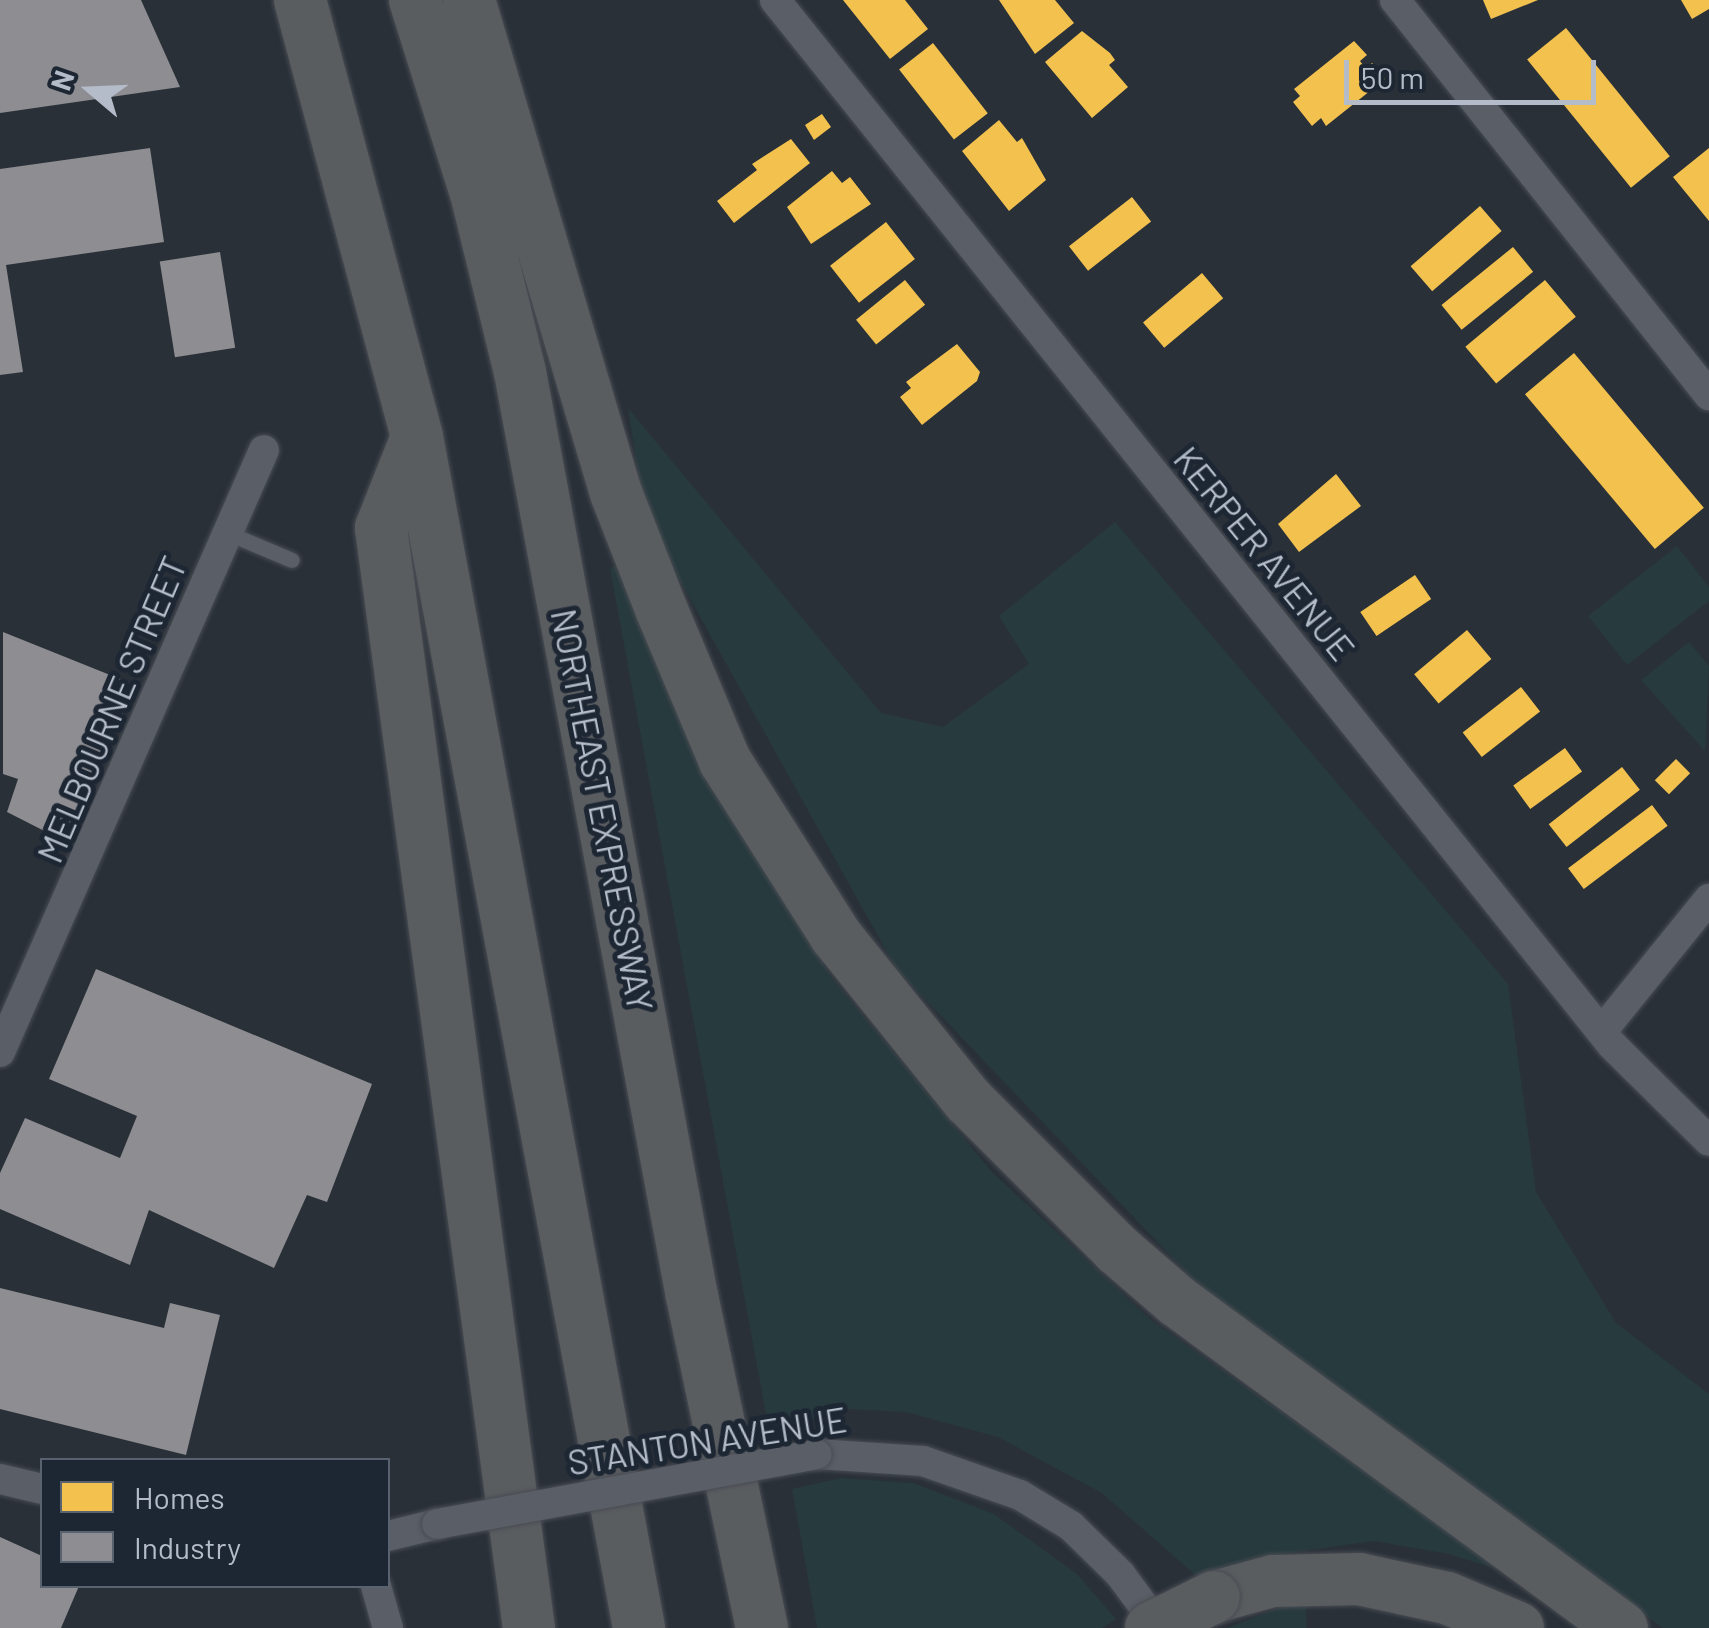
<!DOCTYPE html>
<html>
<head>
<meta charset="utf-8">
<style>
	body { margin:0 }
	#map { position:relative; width:1709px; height:1628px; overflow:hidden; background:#2a3038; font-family:Barlow,sans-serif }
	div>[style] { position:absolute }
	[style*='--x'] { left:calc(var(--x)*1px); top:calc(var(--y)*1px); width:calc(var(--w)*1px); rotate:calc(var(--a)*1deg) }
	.green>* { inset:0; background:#273a3e }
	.homes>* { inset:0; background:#f2c14e; transform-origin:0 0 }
	.industry>* { inset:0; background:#8d8d92; transform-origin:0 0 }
	.roads { filter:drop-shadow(0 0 2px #484c53) drop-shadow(0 0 2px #484c53) }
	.lane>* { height:15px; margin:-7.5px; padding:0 7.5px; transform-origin:7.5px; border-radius:7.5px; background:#5a5e66 }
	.street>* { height:30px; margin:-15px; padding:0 15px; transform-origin:15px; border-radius:15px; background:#5a5e66 }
	.highway>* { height:52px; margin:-26px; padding:0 26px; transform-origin:26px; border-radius:26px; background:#5a5d60 }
	.bridges { filter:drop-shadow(0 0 2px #484c53) drop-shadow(0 0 2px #484c53) }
	.street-bridge>* { height:30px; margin:-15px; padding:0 15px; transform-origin:15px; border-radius:15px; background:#5a5e66 }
	.highway-bridge>* { height:52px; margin:-26px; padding:0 26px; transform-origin:26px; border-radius:26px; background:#5a5d60 }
	span { translate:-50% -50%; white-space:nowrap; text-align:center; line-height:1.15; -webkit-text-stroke:10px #1d2633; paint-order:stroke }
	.street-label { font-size:35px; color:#b4bcc9 }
	.legend { position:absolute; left:40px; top:1458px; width:350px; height:130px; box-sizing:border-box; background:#1d2633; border:2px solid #59626f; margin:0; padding:12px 18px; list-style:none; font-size:30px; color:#b4bcc9 }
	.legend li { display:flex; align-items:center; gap:20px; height:50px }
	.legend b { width:50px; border:2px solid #59626f }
	.north { position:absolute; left:40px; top:40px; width:100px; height:100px; -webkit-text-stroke:8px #1d2633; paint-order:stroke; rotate:289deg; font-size:28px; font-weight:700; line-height:40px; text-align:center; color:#b4bcc9 }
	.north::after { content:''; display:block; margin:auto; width:35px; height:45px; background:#b4bcc9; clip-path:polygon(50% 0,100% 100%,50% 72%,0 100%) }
	.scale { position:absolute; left:1344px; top:60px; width:252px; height:45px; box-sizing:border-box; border:5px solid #b4bcc9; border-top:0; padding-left:12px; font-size:30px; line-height:35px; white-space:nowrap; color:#b4bcc9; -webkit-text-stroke:8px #1d2633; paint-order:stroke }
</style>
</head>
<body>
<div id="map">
	<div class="green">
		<div style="clip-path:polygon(628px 408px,881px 713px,943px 727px,1029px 664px,999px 616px,1115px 522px,1508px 984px,1536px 1192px,1616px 1323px,1709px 1394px,1709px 1628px,1663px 1628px,1210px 1297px,897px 970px,645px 518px)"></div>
		<div style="clip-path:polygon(1677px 546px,1709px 587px,1709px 601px,1627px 665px,1588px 616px)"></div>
		<div style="clip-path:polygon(623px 564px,828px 973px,991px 1171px,1150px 1319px,1506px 1572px,1449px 1554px,1374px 1541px,1282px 1554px,1199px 1578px,1102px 1493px,998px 1437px,906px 1412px,831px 1408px,812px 1419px,768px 1425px,610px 568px)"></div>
		<div style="clip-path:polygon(1689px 642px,1709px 666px,1705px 751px,1641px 680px)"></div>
		<div style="clip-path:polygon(841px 1478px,913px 1483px,994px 1514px,1077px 1574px,1116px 1619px,1102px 1628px,817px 1628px,792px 1489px)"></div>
		<div style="clip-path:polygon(1291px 1603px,1306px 1603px,1306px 1628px,1227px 1628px)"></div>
	</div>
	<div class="homes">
		<div style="clip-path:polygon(843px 0,905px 0,928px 29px,890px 59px)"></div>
		<div style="clip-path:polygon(999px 0,1055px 0,1074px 23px,1035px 54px)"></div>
		<div style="clip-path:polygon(1483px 0,1538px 0,1491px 19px)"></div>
		<div style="clip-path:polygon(1681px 0,1709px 0,1709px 9px,1692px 19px)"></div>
		<div style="left:1566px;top:28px;width:165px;height:50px;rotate:51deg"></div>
		<div style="clip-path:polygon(1082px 31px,1110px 53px,1115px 60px,1109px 65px,1128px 87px,1092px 118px,1045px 62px)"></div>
		<div style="clip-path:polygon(1354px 41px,1367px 55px,1360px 61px,1366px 69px,1372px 63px,1385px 79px,1326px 126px,1321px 118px,1312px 126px,1293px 102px,1300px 96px,1294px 89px)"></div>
		<div style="left:933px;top:43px;width:89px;height:43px;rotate:52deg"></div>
		<div style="clip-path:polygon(822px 114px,831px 127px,814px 140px,805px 125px)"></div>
		<div style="clip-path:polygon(999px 120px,1017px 142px,1022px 138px,1046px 180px,1009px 211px,962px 151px)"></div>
		<div style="clip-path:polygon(791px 139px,810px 163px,734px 223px,717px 201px,757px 170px,752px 164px)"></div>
		<div style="clip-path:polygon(1709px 148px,1709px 221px,1673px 177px)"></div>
		<div style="clip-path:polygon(832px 171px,842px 183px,850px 177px,871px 204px,811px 244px,787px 207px)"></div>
		<div style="left:1132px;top:197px;width:31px;height:80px;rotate:52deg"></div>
		<div style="left:1480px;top:206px;width:33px;height:92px;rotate:49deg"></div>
		<div style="left:886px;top:222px;width:47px;height:71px;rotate:52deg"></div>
		<div style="left:1513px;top:247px;width:32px;height:92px;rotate:51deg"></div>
		<div style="left:1202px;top:273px;width:33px;height:77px;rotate:50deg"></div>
		<div style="left:905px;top:280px;width:32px;height:63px;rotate:51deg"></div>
		<div style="left:1545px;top:280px;width:48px;height:104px;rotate:50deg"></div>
		<div style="clip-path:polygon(957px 344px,980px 372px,977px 381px,922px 425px,900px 397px,911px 388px,906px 382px)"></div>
		<div style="left:1574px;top:353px;width:202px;height:64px;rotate:50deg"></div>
		<div style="clip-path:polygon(1336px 474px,1361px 506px,1299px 552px,1278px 524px)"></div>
		<div style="left:1415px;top:575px;width:29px;height:66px;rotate:56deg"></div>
		<div style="left:1467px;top:630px;width:38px;height:69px;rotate:50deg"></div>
		<div style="left:1521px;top:687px;width:31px;height:74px;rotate:52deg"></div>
		<div style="left:1565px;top:748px;width:29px;height:64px;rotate:54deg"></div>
		<div style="left:1676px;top:759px;width:20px;height:30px;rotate:45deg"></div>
		<div style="left:1622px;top:767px;width:29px;height:93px;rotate:52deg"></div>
		<div style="left:1652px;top:805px;width:26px;height:105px;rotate:53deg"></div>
	</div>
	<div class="industry">
		<div style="clip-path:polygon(0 0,141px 0,180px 87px,0 113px)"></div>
		<div style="clip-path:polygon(150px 148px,164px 242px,6px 265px,23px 372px,0 375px,0 169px)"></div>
		<div style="left:220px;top:252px;width:97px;height:61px;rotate:81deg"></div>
		<div style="clip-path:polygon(3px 632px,135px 685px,66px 842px,7px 812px,18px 779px,3px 774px)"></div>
		<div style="clip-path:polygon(96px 969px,372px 1084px,327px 1202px,307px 1195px,274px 1268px,149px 1210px,130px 1265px,0 1209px,0 1173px,25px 1118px,120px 1158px,137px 1116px,49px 1079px)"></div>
		<div style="clip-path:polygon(0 1288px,164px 1328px,170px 1303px,220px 1315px,186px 1455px,0 1409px)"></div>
		<div style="clip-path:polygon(0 1537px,42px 1556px,42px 1586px,79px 1586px,61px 1628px,0 1628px)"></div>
	</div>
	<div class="roads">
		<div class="lane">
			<div style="--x:228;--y:533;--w:69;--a:22.9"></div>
		</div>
		<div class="street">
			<div style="--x:775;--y:0;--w:1339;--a:51.31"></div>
			<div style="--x:1612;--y:1045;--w:136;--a:44.7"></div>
			<div style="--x:1395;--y:0;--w:505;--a:51.52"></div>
			<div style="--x:1602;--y:1031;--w:170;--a:-51"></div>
			<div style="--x:0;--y:1052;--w:657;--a:-66.32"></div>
			<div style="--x:817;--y:1454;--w:106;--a:3.8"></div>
			<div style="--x:923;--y:1461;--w:103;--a:19.3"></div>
			<div style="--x:1020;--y:1495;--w:60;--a:31.3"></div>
			<div style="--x:1071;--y:1526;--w:69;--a:44.4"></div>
			<div style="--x:1120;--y:1574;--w:67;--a:53.5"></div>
			<div style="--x:0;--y:1479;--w:43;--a:13.4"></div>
			<div style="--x:388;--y:1536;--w:50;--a:-13.8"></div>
			<div style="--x:376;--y:1586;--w:44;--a:74.1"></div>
		</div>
		<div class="highway">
			<div style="--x:300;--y:0;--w:452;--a:75"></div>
			<div style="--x:417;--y:437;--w:1212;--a:79.44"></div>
			<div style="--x:415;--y:0;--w:202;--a:72.5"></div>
			<div style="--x:476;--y:193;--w:184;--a:76.2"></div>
			<div style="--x:520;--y:372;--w:940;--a:79.46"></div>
			<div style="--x:692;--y:1296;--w:339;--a:78.1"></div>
			<div style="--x:469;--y:0;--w:514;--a:73.4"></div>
			<div style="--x:616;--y:493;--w:127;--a:68.7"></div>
			<div style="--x:662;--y:611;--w:163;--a:67.2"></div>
			<div style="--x:725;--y:761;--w:207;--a:57.6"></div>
			<div style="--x:836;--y:936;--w:211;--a:51.2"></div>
			<div style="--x:968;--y:1100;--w:212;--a:45"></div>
			<div style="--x:1118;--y:1250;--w:78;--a:40.8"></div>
			<div style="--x:1177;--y:1301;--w:552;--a:36.31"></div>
			<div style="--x:417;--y:437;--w:98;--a:111.6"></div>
			<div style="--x:381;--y:528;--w:1110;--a:82.34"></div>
			<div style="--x:1214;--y:1597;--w:61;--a:-15.2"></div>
			<div style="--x:1273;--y:1581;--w:86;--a:-1.3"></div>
			<div style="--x:1359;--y:1579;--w:90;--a:12.2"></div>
			<div style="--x:1447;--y:1598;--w:77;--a:22.9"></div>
		</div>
	</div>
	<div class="bridges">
		<div class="street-bridge">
			<div style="--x:437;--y:1524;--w:386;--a:-10.4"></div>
		</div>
		<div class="highway-bridge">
			<div style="--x:1151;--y:1628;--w:70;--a:-26.2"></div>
		</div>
	</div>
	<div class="street-label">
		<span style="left:1265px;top:553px;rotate:51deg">KERPER AVENUE</span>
		<span style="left:111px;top:709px;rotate:-67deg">MELBOURNE STREET</span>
		<span style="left:603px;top:810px;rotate:79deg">NORTHEAST EXPRESSWAY</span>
		<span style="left:707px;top:1440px;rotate:-9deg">STANTON AVENUE</span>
	</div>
	<ul class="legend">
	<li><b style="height:28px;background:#f2c14e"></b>Homes</li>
	<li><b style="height:28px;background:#8d8d92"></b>Industry</li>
	</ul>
	<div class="north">N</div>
	<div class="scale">50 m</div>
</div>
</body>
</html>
